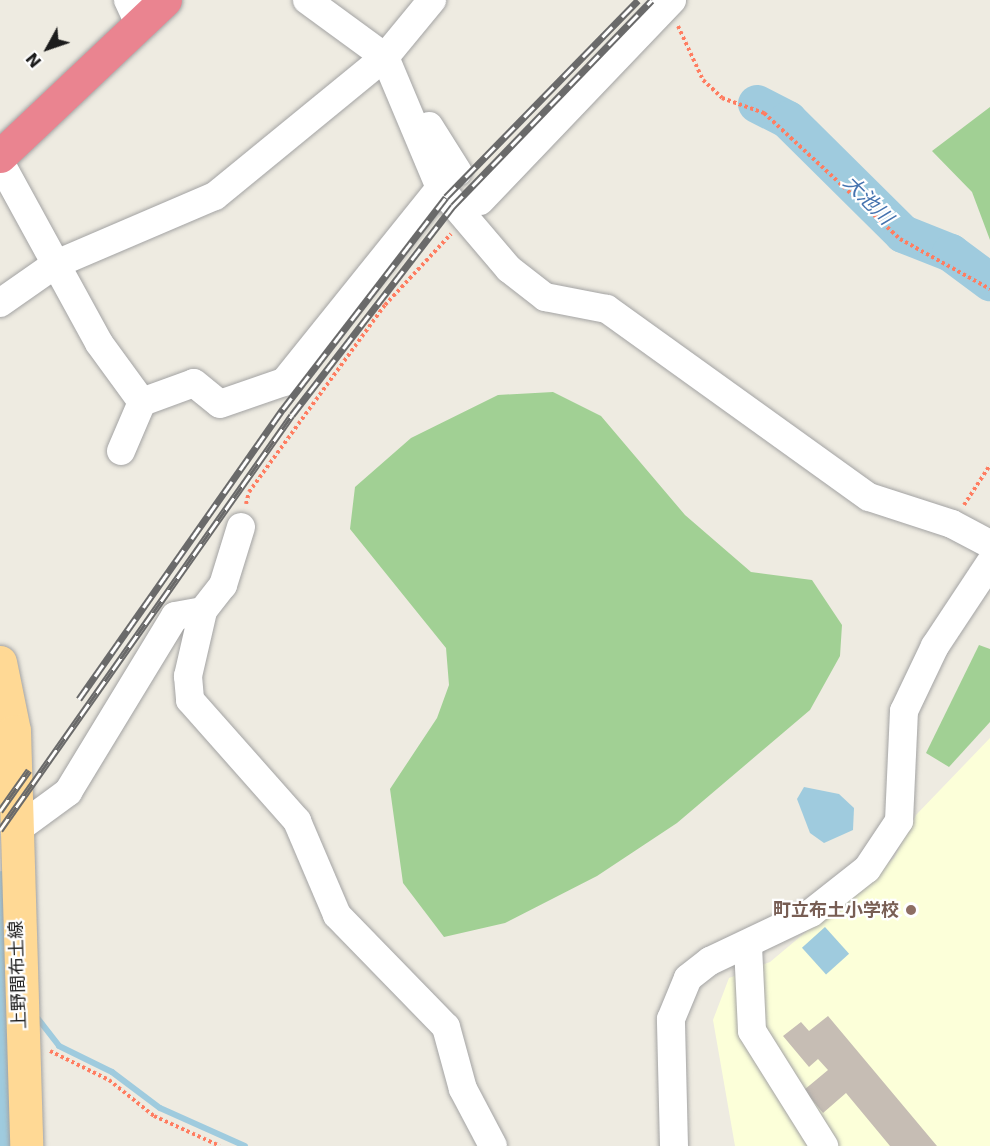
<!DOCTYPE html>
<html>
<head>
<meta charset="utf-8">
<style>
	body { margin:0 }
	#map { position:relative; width:990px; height:1146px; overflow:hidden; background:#eeebe1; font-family:"DejaVu Sans","Noto Sans JP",sans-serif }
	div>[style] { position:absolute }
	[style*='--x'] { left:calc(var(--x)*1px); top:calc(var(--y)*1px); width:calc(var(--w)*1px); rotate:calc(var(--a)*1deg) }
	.education>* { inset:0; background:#fcffd9 }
	.forest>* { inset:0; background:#a1d094 }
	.water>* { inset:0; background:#9fcbde; transform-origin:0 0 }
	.stream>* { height:6px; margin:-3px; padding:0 3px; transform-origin:3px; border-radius:3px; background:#9fcbde }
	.river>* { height:38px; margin:-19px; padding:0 19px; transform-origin:19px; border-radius:19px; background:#9fcbde }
	.building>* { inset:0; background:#c6bdb4 }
	.path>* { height:4px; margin-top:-2px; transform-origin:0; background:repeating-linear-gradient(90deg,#ff7d61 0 3px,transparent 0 6px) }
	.roads { filter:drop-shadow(0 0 2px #a3a3a3) drop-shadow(0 0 2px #a3a3a3) }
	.minor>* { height:28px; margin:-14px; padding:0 14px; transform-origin:14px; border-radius:14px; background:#fff }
	.major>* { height:33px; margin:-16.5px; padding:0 16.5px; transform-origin:16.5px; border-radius:16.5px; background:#ffd995 }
	.highway>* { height:33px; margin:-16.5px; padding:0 16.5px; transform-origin:16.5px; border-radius:16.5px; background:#ea8490 }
	.rail>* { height:7px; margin-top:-3.5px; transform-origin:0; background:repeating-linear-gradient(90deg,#fff 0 14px,#6a6a6a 0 28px); box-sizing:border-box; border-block:2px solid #6a6a6a }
	.dots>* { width:16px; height:16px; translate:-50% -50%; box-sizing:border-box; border:3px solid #fff; border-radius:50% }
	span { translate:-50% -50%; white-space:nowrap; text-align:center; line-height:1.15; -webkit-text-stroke:4.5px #fff; paint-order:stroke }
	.education-label { font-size:18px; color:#785e54; font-weight:700 }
	.right { translate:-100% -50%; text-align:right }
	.street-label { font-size:18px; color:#1c1c1c }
	.water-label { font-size:20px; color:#4573af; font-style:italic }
	.north { position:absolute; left:18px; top:18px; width:60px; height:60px; -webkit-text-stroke:4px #fff; paint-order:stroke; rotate:230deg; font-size:16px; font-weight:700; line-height:24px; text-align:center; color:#1c1c1c }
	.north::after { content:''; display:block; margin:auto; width:21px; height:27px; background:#1c1c1c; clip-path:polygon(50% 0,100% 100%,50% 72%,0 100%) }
</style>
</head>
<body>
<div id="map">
	<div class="education">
		<div style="clip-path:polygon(990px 738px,990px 1146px,735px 1146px,713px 1020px,729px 978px,770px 962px,894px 858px,916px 815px)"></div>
	</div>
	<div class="forest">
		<div style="clip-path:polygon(990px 107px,990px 240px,972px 192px,932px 151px)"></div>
		<div style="clip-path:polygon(553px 392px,601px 416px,685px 515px,751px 572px,812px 580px,842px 625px,840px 656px,810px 710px,677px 823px,597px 876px,505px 923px,444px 937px,403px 883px,390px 789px,437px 718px,449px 685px,446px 648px,350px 529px,355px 487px,411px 438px,498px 395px)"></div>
		<div style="clip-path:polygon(979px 645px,990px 649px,990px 722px,949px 767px,926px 753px)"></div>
	</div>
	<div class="water">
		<div style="clip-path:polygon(804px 787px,839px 794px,854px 808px,853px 830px,824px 843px,810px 833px,797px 799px)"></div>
		<div style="left:825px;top:927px;width:36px;height:31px;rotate:48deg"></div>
	</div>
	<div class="stream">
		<div style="--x:35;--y:1015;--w:39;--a:52"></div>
		<div style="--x:59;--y:1046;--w:59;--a:26.1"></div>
		<div style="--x:112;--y:1072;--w:60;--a:36.9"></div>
		<div style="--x:160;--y:1108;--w:93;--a:24.1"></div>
	</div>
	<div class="river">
		<div style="--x:757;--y:104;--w:35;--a:27"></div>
		<div style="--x:788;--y:120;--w:162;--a:44.7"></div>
		<div style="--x:903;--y:234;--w:52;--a:21.6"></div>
		<div style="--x:951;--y:253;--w:49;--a:36.6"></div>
		<div style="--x:3;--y:890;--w:256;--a:89.8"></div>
	</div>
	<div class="building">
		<div style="clip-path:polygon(828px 1016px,937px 1146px,890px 1146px,846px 1093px,823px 1113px,804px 1090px,828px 1070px,818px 1059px,809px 1067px,783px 1036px,801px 1022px,809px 1031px)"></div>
	</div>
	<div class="path">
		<div style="--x:678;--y:26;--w:60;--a:65.2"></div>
		<div style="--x:703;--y:80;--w:26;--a:43"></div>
		<div style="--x:722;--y:98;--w:45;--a:19.7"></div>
		<div style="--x:764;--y:113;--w:185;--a:42.8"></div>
		<div style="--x:900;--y:239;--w:103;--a:29.1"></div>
		<div style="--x:246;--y:504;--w:12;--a:-76"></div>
		<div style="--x:249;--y:492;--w:231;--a:-54"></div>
		<div style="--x:385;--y:305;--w:97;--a:-47.1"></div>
		<div style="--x:964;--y:505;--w:48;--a:-57"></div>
		<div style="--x:50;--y:1051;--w:66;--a:26.2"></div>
		<div style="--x:109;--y:1080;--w:58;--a:38.7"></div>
		<div style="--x:154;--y:1116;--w:72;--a:24.4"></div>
	</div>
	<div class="roads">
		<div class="minor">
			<div style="--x:128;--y:0;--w:26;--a:65"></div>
			<div style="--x:307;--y:0;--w:97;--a:36.2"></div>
			<div style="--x:385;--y:57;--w:142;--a:67.2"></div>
			<div style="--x:440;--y:188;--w:106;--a:49.6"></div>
			<div style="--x:509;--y:269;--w:46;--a:37.9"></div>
			<div style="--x:545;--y:297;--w:63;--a:11"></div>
			<div style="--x:607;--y:309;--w:322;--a:35.7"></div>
			<div style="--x:869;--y:497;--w:87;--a:18"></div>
			<div style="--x:952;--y:524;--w:43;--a:27.8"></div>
			<div style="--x:429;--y:126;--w:54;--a:57.8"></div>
			<div style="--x:0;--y:162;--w:206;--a:61.3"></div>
			<div style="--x:99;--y:343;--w:73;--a:53.9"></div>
			<div style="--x:480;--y:201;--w:278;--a:-46.3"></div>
			<div style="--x:0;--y:303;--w:68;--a:-34.9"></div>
			<div style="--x:56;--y:264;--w:173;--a:-23.2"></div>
			<div style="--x:215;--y:196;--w:220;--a:-39.3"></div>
			<div style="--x:385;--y:57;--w:74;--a:-50.5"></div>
			<div style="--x:121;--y:451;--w:53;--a:-66.8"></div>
			<div style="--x:142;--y:402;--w:55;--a:-20.1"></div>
			<div style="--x:194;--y:383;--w:33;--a:39"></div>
			<div style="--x:220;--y:404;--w:68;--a:-19"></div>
			<div style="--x:284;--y:382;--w:249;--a:-51.2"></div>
			<div style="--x:241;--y:527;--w:61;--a:107.2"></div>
			<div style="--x:223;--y:585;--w:33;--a:128"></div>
			<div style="--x:203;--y:611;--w:67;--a:103"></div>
			<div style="--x:188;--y:676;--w:24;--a:85"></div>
			<div style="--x:190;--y:700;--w:162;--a:48.5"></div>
			<div style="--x:297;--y:821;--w:102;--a:66.9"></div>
			<div style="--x:337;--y:915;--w:156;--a:45.8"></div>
			<div style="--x:446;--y:1027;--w:64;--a:74.7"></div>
			<div style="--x:463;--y:1089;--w:64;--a:62.2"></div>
			<div style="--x:15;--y:831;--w:66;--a:-36.3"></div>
			<div style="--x:68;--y:792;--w:206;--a:-58.7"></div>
			<div style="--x:175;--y:616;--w:28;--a:-10"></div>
			<div style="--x:748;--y:946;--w:85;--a:87.3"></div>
			<div style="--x:752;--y:1031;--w:136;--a:57.9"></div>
			<div style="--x:674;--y:1146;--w:127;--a:-91.4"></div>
			<div style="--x:671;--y:1019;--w:44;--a:-67.5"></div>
			<div style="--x:688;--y:978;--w:28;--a:-38"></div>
			<div style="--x:710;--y:961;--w:112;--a:-25.4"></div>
			<div style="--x:811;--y:913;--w:71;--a:-38.2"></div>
			<div style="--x:867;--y:869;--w:58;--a:-56.3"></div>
			<div style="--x:899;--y:821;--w:110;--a:-87.4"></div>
			<div style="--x:904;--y:711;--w:72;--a:-64.5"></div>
			<div style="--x:935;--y:646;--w:100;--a:-56.5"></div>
		</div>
		<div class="major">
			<div style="--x:0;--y:662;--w:70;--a:78.5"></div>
			<div style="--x:14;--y:731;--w:415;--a:88.3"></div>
		</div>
		<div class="highway">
			<div style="--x:0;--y:156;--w:227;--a:-43.4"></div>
		</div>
	</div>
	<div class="rail">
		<div style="--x:79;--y:699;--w:355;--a:-54.9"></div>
		<div style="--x:283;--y:409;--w:267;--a:-52.4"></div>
		<div style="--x:446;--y:197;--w:275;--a:-45.7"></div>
		<div style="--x:0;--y:811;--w:50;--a:-54.7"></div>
		<div style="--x:0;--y:830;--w:507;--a:-54.87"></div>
		<div style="--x:292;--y:415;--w:264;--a:-52.4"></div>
		<div style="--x:453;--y:206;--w:286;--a:-46"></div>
	</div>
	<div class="dots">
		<div style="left:911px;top:910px;background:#8d6e63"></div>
	</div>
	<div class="education-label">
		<span class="right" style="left:899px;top:910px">町立布土小学校</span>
	</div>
	<div class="street-label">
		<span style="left:18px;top:975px;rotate:-92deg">上野間布土線</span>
	</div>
	<div class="water-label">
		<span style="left:868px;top:200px;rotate:45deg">大池川</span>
	</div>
	<div class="north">N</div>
</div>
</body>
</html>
